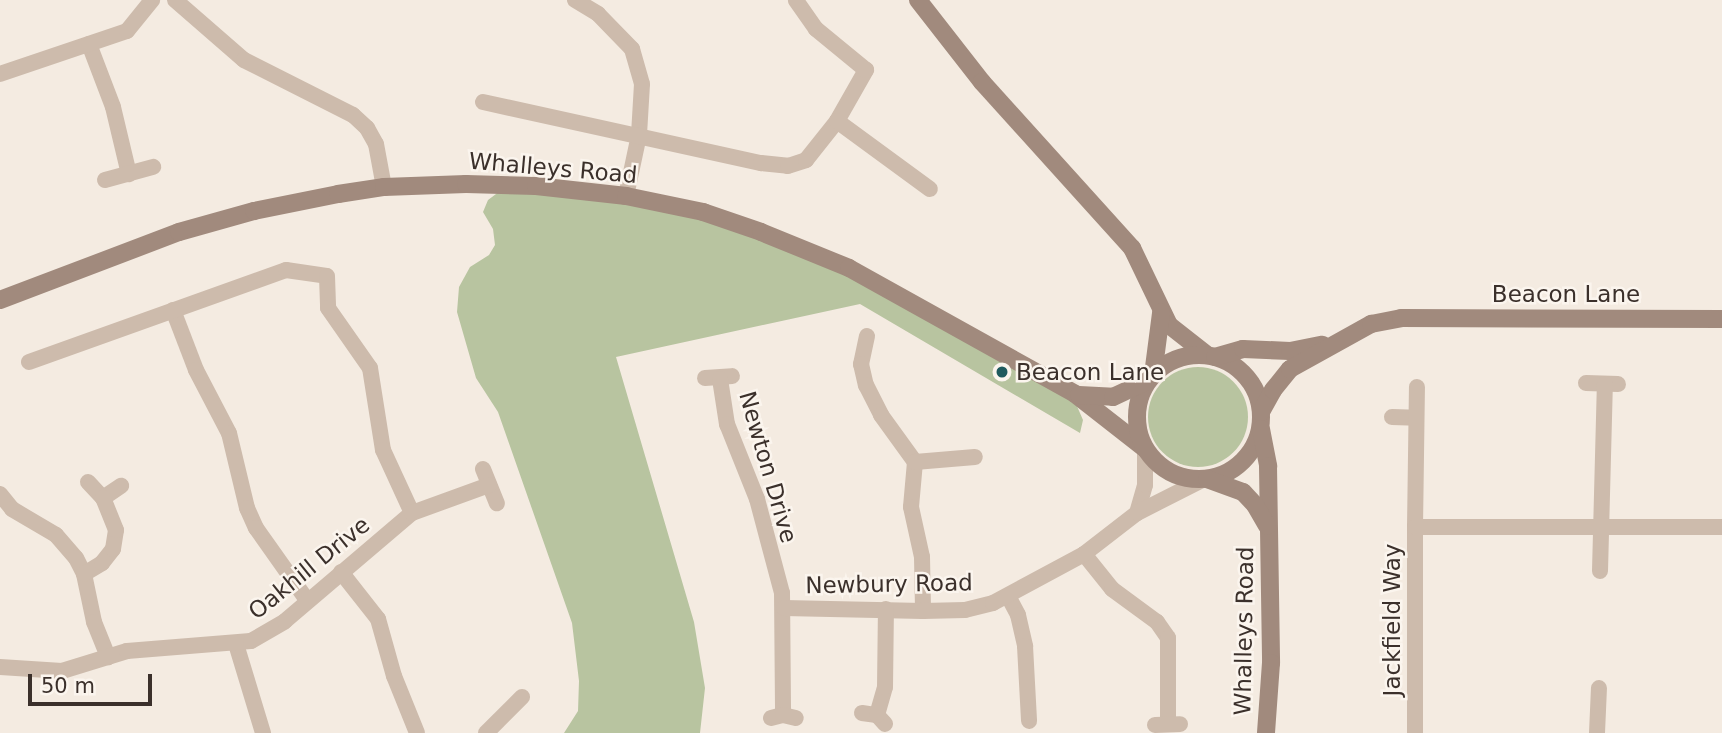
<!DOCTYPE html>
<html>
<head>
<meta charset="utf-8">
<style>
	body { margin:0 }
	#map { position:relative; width:1722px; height:733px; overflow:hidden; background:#f4ebe1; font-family:"DejaVu Sans",sans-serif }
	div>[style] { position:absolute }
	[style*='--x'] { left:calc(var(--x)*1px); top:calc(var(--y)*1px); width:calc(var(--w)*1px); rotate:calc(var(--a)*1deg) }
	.green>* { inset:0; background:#b8c4a0 }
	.round { border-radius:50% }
	.street>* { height:16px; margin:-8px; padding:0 8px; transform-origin:8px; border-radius:8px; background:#cdbbac }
	.secondary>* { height:18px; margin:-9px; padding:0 9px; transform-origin:9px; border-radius:9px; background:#a18a7d }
	.secondary>.ring { margin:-9px; padding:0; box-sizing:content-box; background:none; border:18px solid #a18a7d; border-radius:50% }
	.dots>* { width:19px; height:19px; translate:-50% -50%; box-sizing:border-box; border:4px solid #fbf5ee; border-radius:50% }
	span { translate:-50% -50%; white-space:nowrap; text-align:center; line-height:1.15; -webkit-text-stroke:5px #fbf5ee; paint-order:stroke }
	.street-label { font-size:23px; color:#3b302b }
	.poi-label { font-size:23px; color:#3b302b }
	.left { translate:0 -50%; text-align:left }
	.scale { position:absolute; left:28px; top:674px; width:124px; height:32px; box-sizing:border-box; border:4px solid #3b302b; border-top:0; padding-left:9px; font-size:21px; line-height:24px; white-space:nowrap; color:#3b302b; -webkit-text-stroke:5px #fbf5ee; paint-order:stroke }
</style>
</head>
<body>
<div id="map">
	<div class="green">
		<div style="clip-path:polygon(500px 191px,628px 203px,703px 220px,759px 238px,848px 274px,1073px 397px,1083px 420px,1080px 433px,860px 304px,616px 357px,694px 622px,705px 688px,700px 733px,564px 733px,578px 711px,579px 681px,572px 623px,498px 412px,476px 378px,457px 312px,459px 287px,470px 267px,489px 255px,495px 245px,493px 229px,483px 212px,488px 200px)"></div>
		<div class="round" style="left:1148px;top:367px;width:100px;height:100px"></div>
	</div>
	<div class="street">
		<div style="--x:175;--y:0;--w:91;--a:41"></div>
		<div style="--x:244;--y:60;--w:122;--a:26.8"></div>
		<div style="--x:353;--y:115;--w:19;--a:43"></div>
		<div style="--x:367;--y:128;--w:18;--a:61"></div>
		<div style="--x:376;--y:144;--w:44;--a:79.5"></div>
		<div style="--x:575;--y:0;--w:27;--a:31"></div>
		<div style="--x:598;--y:14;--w:49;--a:45.8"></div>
		<div style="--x:632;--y:49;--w:36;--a:74"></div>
		<div style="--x:642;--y:84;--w:51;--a:93.4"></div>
		<div style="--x:639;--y:135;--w:62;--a:102"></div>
		<div style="--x:89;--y:44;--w:67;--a:69.1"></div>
		<div style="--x:113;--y:107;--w:69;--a:76.6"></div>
		<div style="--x:0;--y:74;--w:134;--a:-18.7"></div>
		<div style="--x:127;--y:31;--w:40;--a:-51"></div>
		<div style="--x:483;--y:102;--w:285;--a:12.4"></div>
		<div style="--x:761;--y:163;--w:27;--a:6"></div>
		<div style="--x:788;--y:166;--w:19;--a:-18"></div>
		<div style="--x:806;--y:160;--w:50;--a:-51.5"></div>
		<div style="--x:837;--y:121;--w:59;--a:-60.4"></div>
		<div style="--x:866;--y:70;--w:65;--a:-140.6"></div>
		<div style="--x:816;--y:29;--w:35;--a:-125"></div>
		<div style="--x:837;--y:121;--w:115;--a:36.2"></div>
		<div style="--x:105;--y:180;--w:50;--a:-15.2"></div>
		<div style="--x:173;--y:310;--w:64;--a:69"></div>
		<div style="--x:196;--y:370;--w:71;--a:62.4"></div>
		<div style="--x:229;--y:433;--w:77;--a:76.5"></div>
		<div style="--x:247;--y:508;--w:22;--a:66"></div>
		<div style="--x:256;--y:528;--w:88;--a:54.7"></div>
		<div style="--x:867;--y:336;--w:29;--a:102"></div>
		<div style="--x:861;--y:364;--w:22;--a:77"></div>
		<div style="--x:866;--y:385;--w:34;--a:63"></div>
		<div style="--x:881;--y:415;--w:58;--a:54.1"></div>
		<div style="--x:915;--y:462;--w:45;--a:95.1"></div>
		<div style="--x:911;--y:507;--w:51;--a:77.6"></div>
		<div style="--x:922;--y:557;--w:54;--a:88.9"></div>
		<div style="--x:29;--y:362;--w:273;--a:-19.7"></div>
		<div style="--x:286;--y:270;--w:41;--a:8.3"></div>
		<div style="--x:327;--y:276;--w:32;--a:88"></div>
		<div style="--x:328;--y:308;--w:73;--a:55"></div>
		<div style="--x:370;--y:368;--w:83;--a:81"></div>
		<div style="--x:383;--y:450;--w:69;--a:65.3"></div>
		<div style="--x:705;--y:378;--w:27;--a:-4"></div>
		<div style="--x:720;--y:379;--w:46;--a:81.2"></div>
		<div style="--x:727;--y:424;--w:81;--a:68.2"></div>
		<div style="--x:757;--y:499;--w:97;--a:75.1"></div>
		<div style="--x:782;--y:593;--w:122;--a:89.5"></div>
		<div style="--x:1586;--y:383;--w:32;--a:2"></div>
		<div style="--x:1392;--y:417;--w:24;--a:2"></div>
		<div style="--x:915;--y:462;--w:60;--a:-4.8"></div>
		<div style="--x:483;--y:469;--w:37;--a:68"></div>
		<div style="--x:88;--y:482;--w:22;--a:47"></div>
		<div style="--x:103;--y:498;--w:22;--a:-34"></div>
		<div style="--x:0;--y:494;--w:19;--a:51"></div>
		<div style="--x:12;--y:509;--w:51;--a:30.6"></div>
		<div style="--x:56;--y:535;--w:30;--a:49"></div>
		<div style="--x:76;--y:558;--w:18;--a:63"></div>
		<div style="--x:84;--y:574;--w:49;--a:78.2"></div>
		<div style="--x:94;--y:622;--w:38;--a:68"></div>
		<div style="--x:1137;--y:513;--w:29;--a:-74"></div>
		<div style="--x:1145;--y:485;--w:35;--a:-90"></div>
		<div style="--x:1415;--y:527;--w:140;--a:-89.2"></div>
		<div style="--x:1084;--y:554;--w:45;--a:51.3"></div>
		<div style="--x:1112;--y:589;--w:56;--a:36.3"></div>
		<div style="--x:1157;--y:622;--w:19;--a:55"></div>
		<div style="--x:1168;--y:638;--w:84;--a:90"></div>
		<div style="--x:1600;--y:571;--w:187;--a:-88.5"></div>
		<div style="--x:341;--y:572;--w:60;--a:51.8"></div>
		<div style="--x:378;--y:619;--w:59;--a:74.3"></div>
		<div style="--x:394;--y:676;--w:61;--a:68"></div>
		<div style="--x:84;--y:574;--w:21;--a:-31"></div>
		<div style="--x:102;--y:563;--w:18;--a:-52"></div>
		<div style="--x:113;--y:549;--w:19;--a:-81"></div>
		<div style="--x:116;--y:530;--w:35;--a:-112"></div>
		<div style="--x:1008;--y:596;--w:21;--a:62"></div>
		<div style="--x:1018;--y:615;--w:32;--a:77"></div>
		<div style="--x:1025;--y:646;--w:75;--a:86.9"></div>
		<div style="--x:784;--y:608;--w:139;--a:1.2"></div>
		<div style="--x:923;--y:611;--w:42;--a:-1.4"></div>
		<div style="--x:965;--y:610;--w:29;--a:-14"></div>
		<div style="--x:993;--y:603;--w:103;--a:-28.3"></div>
		<div style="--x:1084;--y:554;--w:67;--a:-37.7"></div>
		<div style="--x:1137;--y:513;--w:75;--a:-26.9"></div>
		<div style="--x:236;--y:644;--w:93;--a:73.1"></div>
		<div style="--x:0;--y:667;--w:62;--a:3.7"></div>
		<div style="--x:62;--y:671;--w:68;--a:-17.1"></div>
		<div style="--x:127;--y:651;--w:124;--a:-4.6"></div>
		<div style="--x:251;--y:641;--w:39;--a:-30"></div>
		<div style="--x:285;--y:621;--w:167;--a:-40.4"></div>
		<div style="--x:412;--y:513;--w:82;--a:-20"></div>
		<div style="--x:862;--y:713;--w:15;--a:8"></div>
		<div style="--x:877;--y:715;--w:12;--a:48"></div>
		<div style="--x:877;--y:715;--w:29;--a:-74"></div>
		<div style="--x:885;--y:687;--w:78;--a:-89.3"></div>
		<div style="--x:771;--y:718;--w:12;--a:-14"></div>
		<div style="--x:783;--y:715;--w:13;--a:13"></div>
		<div style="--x:1155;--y:725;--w:25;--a:-2"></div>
		<div style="--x:486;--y:733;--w:51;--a:-45"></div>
		<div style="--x:1415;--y:733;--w:206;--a:-90"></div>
		<div style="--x:1415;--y:527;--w:307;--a:0"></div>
		<div style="--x:1597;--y:733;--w:45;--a:-87.5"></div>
	</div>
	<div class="secondary">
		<div style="--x:918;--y:0;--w:104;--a:52"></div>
		<div style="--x:982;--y:82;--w:224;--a:47.9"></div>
		<div style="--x:1132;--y:248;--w:85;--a:64.3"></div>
		<div style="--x:1169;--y:325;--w:47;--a:38.1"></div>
		<div style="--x:0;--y:300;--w:191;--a:-20.8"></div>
		<div style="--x:179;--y:232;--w:78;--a:-15.6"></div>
		<div style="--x:254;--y:211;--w:86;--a:-11.4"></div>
		<div style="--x:338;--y:194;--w:47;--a:-8.7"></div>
		<div style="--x:384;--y:187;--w:82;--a:-2.1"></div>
		<div style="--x:466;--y:184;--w:70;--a:1.6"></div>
		<div style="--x:536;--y:186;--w:91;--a:6.3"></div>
		<div style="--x:626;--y:196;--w:79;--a:11.7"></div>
		<div style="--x:703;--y:212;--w:61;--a:19"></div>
		<div style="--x:761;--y:232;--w:95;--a:22.2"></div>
		<div style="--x:849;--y:268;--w:259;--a:29.1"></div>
		<div style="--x:1075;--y:394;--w:88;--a:38"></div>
		<div class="ring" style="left:1137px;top:355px;width:106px;height:106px"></div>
		<div style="--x:1215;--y:357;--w:29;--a:-16"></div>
		<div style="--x:1243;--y:349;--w:47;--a:2.4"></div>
		<div style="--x:1290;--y:351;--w:33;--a:-11"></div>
		<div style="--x:1153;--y:375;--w:63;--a:-82.6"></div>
		<div style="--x:1079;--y:395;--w:34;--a:3"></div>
		<div style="--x:1113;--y:397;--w:38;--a:-25"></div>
		<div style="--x:1261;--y:412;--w:25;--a:-61"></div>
		<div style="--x:1273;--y:390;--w:27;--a:-51"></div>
		<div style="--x:1290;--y:369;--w:93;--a:-29.1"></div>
		<div style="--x:1371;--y:324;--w:31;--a:-11"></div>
		<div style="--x:1401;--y:318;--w:321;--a:0.2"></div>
		<div style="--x:1261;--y:429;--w:38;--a:79"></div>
		<div style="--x:1268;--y:466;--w:197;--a:89.1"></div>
		<div style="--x:1271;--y:663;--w:70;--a:94.1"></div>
		<div style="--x:1207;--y:479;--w:38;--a:20"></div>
		<div style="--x:1243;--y:492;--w:18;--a:47"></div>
		<div style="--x:1255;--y:505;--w:24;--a:60"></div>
	</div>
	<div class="dots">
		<div style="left:1002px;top:372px;background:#1f5a5e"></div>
	</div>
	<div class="street-label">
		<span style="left:553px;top:168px;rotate:5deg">Whalleys Road</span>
		<span style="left:1566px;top:294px">Beacon Lane</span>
		<span style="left:768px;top:467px;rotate:74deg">Newton Drive</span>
		<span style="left:309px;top:568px;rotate:-39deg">Oakhill Drive</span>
		<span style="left:889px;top:584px;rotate:-1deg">Newbury Road</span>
		<span style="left:1392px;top:620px;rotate:-90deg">Jackfield Way</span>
		<span style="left:1244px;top:631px;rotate:-89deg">Whalleys Road</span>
	</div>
	<div class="poi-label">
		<span class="left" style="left:1016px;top:372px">Beacon Lane</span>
	</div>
	<div class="scale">50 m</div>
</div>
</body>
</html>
